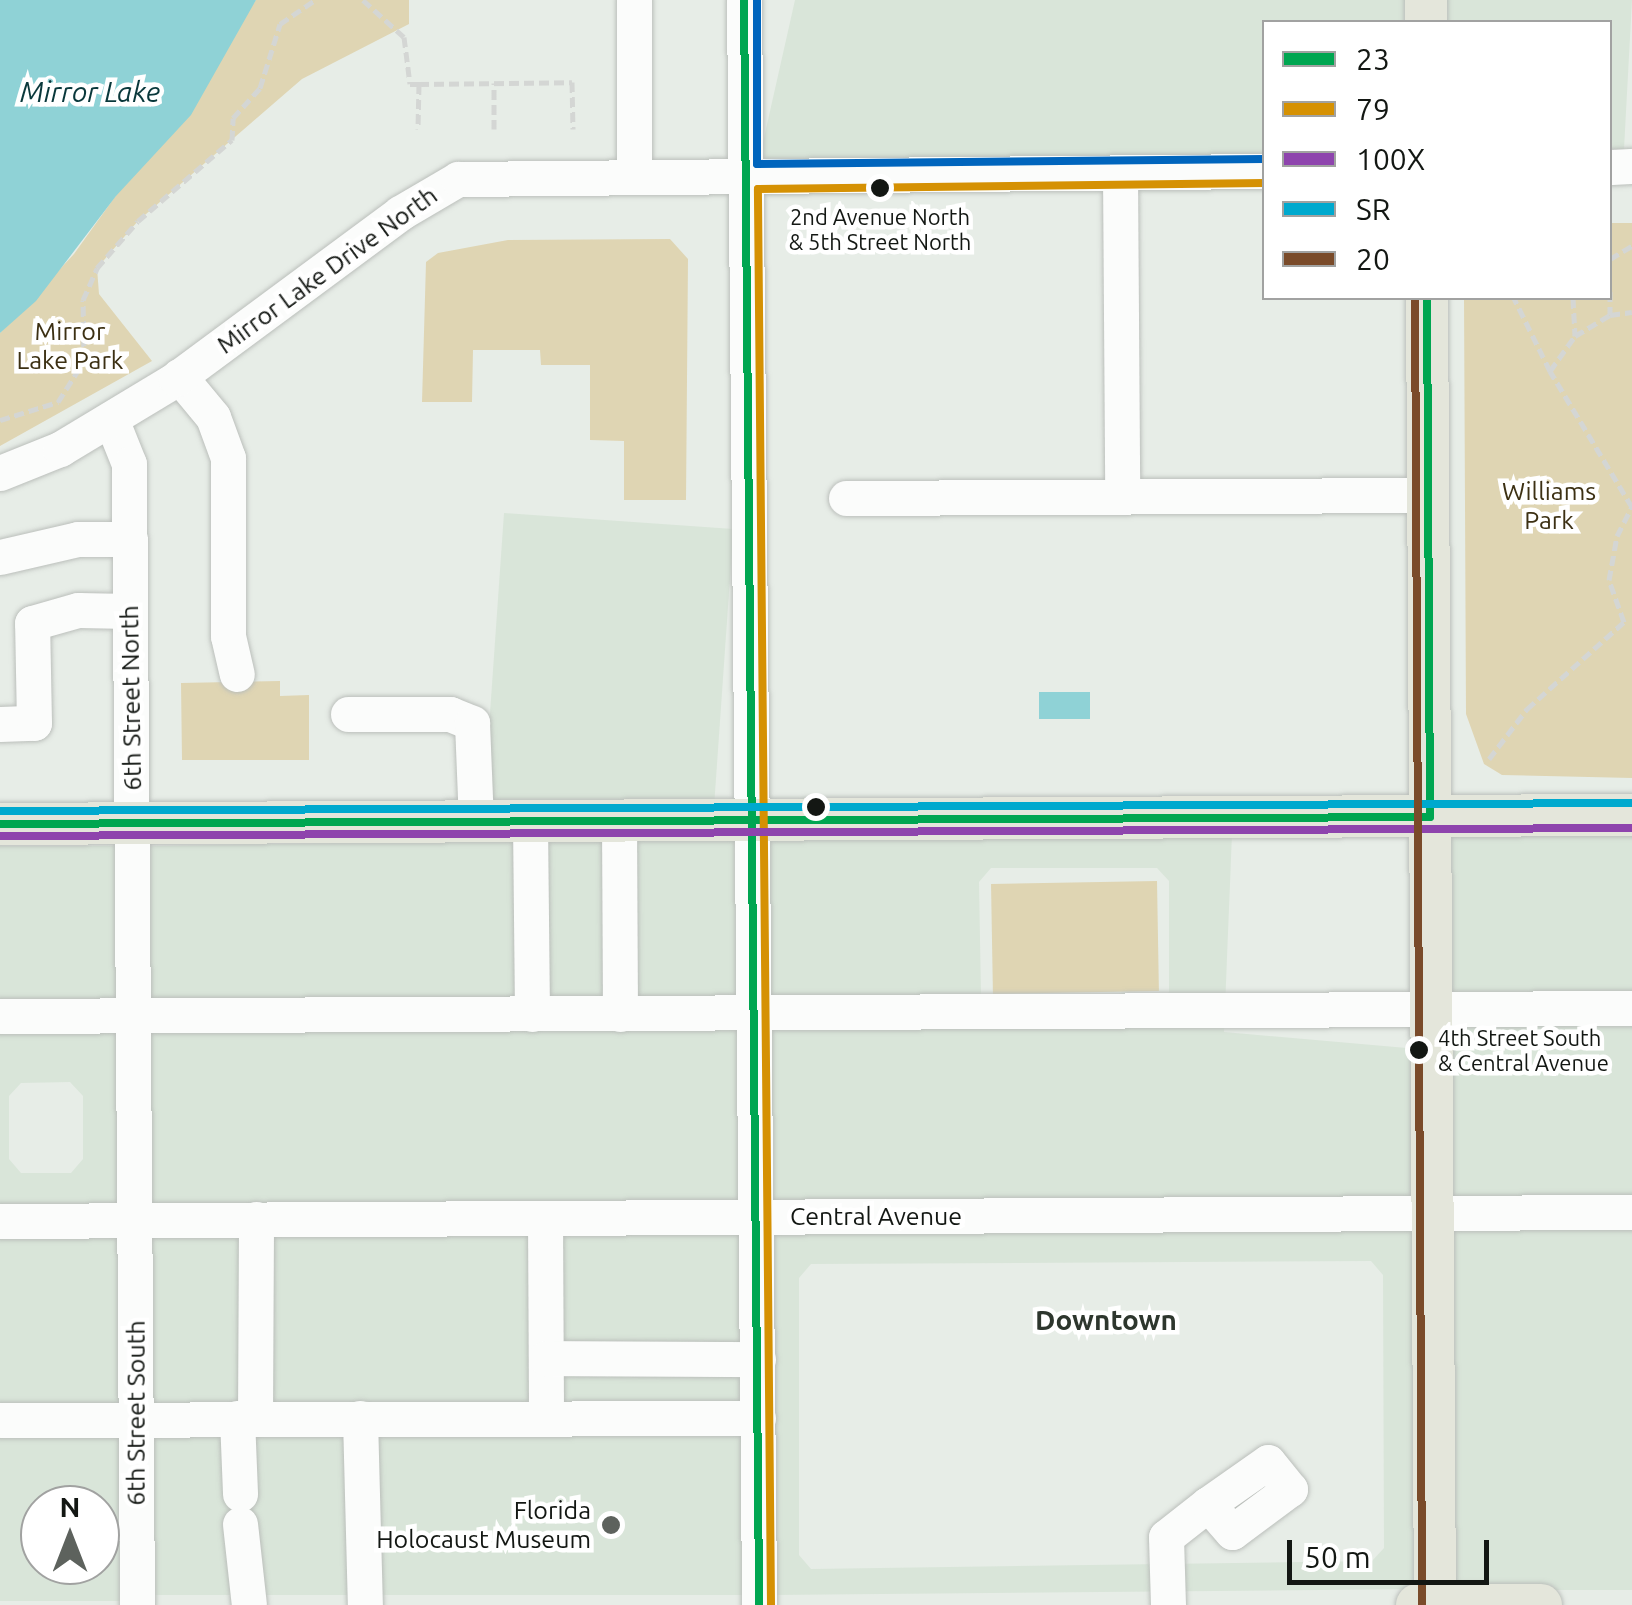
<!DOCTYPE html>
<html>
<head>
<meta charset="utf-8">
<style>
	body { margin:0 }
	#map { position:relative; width:1632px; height:1605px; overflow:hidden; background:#e7ede7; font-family:Ubuntu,sans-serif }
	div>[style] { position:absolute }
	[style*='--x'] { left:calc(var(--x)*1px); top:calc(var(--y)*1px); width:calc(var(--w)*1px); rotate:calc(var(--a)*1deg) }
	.built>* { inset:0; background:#d9e5d9; transform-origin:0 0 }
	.green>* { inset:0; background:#dfd5b3; transform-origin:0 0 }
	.water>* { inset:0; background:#8fd2d6; transform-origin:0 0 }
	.path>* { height:5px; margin-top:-2.5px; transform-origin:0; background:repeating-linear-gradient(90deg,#d4d6d4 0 10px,transparent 0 15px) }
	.roads { filter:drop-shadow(0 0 2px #bbbfbb) drop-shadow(0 0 2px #bbbfbb) }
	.minor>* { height:35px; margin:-17.5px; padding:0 17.5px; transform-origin:17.5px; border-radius:17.5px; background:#fbfcfb }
	.major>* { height:42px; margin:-21px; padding:0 21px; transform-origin:21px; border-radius:21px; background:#e4e6db }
	.bus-1>* { height:8px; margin:-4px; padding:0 4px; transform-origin:4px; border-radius:4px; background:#00a651 }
	.bus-2>* { height:8px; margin:-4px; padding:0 4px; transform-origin:4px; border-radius:4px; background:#d59103 }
	.bus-3>* { height:8px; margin:-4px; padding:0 4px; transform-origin:4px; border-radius:4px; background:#8e44ad }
	.bus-4>* { height:8px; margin:-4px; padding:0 4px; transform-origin:4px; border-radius:4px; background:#00a9ce }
	.bus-5>* { height:8px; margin:-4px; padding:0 4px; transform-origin:4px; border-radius:4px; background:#7a4b2a }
	.bus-6>* { height:8px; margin:-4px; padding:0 4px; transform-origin:4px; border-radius:4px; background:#0065bd }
	.dots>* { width:28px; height:28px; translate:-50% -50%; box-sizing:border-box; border:5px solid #fff; border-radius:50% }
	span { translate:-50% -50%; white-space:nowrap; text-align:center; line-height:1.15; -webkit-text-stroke:9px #fff; paint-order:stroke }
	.bus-label { font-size:22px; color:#131713 }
	.left { translate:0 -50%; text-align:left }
	.street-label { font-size:25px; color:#131713 }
	.park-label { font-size:25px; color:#3c3013 }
	.poi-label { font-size:25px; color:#131713 }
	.right { translate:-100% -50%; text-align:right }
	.water-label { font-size:28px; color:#09383b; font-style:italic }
	.neighbourhood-label { font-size:28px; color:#2d362d; font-weight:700 }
	.legend { position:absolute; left:1262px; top:20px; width:350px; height:280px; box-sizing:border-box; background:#fff; border:2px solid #a1a2a1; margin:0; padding:12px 18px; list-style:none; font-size:30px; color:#131713 }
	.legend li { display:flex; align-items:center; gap:20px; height:50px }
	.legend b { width:50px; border:2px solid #a1a2a1 }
	.north { position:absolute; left:20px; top:1485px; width:100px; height:100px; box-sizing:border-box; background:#fff; border:2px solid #a1a2a1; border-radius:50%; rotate:0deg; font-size:28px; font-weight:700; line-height:40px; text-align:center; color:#131713 }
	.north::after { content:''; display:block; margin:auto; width:35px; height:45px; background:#5d625d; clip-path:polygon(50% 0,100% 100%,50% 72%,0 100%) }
	.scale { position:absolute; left:1287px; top:1540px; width:202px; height:45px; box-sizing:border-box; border:5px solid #131713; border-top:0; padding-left:12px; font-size:30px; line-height:35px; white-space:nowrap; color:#131713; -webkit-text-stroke:8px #fff; paint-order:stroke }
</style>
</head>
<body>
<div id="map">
	<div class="built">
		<div style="clip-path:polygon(795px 0,1412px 0,1412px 22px,1264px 22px,1264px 158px,759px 160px)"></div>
		<div style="clip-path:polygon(1440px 0,1632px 0,1624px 149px,1610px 149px,1610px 22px,1440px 22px)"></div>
		<div style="left:504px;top:513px;width:230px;height:293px;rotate:4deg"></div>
		<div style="clip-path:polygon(evenodd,1232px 834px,1224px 1032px,1418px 1049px,1418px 1197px,770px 1201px,763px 840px,1232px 834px,991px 868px,1157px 868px,1169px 881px,1169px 992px,1158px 1005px,981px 995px,979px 882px,991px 868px)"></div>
		<div style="left:734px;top:836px;width:365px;height:588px;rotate:89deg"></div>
		<div style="left:1632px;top:836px;width:360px;height:188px;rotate:90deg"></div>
		<div style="clip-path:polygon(evenodd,0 846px,118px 846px,120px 1205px,0 1205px,0 846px,70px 1082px,83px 1096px,83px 1159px,71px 1173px,21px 1173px,9px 1159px,9px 1096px,21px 1083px,70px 1082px)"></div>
		<div style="left:1632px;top:1228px;width:362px;height:186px;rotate:90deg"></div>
		<div style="clip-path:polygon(evenodd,1418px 1229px,1421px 1589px,773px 1595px,772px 1233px,1418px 1229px,1371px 1261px,1383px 1275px,1384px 1548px,1372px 1561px,811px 1569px,799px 1555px,799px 1278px,811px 1264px,1371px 1261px)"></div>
		<div style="left:744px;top:1233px;width:362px;height:596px;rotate:90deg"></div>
		<div style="clip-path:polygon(evenodd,120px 1236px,122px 1601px,0 1601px,0 1237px,120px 1236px,40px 1505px,100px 1505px,100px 1565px,40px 1565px,40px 1505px)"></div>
	</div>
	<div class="green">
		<div style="clip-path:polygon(256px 0,409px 0,409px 24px,302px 79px,138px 221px,97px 268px,99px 294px,152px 361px,0 446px,0 333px,74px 254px)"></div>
		<div style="clip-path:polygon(1610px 223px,1632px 223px,1632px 778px,1502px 775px,1484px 764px,1466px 714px,1464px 298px,1610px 298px)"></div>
		<div style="clip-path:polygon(670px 239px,688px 259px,686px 500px,624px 500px,624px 441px,590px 440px,590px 365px,541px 365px,540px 350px,473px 350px,472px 402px,422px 402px,426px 262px,438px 253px,508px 240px)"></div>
		<div style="clip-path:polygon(280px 681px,280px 696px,309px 695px,309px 760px,182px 760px,181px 683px)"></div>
		<div style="left:1157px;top:881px;width:110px;height:166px;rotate:89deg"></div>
	</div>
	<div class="water">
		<div style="clip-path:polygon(0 0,256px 0,191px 115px,116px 196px,36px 301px,0 333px)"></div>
		<div style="left:1039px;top:692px;width:51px;height:27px"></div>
	</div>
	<div class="path">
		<div style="--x:363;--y:0;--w:55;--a:42.1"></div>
		<div style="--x:404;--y:37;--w:47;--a:82.7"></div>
		<div style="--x:410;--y:84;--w:9;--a:0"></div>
		<div style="--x:419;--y:84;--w:45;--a:91.3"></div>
		<div style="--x:419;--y:84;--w:153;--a:-0.7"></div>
		<div style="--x:572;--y:82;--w:47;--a:88.8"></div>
		<div style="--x:494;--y:129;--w:46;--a:-90"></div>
		<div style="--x:1610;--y:259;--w:26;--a:-31"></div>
		<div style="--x:1610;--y:291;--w:24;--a:90"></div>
		<div style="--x:1573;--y:298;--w:38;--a:87"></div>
		<div style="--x:1550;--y:371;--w:43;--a:-54.5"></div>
		<div style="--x:1575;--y:336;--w:41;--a:-31"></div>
		<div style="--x:1610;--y:315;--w:22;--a:-8"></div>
		<div style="--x:0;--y:420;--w:61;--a:-17.2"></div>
		<div style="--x:58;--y:402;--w:49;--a:-57.6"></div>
		<div style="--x:84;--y:361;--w:61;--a:-90.9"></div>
		<div style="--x:83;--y:300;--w:35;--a:-66"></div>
		<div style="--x:97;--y:268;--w:62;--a:-48.9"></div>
		<div style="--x:138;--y:221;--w:124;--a:-40.8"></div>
		<div style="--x:232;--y:140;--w:22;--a:-87"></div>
		<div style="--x:233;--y:118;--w:40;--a:-48"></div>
		<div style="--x:260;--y:88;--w:67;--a:-72.6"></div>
		<div style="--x:280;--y:24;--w:42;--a:-34.4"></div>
		<div style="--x:1489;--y:759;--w:63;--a:-52.8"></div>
		<div style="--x:1527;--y:709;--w:130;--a:-41.9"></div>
		<div style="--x:1624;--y:622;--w:45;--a:-109.7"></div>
		<div style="--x:1609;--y:580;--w:45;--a:-79.7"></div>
		<div style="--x:1617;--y:536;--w:33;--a:-63"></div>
		<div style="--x:1632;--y:507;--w:159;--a:-121.1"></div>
		<div style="--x:1550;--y:371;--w:81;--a:-116.3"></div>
	</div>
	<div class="roads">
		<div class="minor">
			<div style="--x:634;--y:0;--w:176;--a:90"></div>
			<div style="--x:744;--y:0;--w:1605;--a:89.46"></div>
			<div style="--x:1610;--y:167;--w:22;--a:-3"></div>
			<div style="--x:1120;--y:172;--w:324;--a:89.6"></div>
			<div style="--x:179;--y:376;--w:53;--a:50.3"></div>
			<div style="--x:213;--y:417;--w:44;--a:69.9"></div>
			<div style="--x:228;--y:458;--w:178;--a:90"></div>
			<div style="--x:228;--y:636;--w:39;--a:77"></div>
			<div style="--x:111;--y:419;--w:48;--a:68.2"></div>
			<div style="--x:129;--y:464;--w:1141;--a:89.6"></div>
			<div style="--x:0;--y:473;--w:65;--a:-21.8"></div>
			<div style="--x:60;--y:449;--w:135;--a:-31.1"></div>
			<div style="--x:176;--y:379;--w:279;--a:-36.5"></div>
			<div style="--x:400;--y:213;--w:67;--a:-30.4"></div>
			<div style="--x:458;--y:179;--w:806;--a:-0.57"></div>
			<div style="--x:846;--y:498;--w:582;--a:-0.3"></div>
			<div style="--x:0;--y:557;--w:80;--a:-13"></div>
			<div style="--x:78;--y:539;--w:52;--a:0"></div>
			<div style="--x:348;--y:714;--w:102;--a:0"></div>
			<div style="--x:450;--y:714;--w:24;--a:22"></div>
			<div style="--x:472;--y:723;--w:99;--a:87.7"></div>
			<div style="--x:0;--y:724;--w:34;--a:-2"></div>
			<div style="--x:34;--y:723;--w:100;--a:-91.1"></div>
			<div style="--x:32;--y:623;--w:48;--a:-15.8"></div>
			<div style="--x:78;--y:610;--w:52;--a:1.1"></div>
			<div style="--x:619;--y:821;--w:193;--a:89.7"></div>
			<div style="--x:530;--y:822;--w:192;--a:89.4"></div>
			<div style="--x:0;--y:1016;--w:1632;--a:-0.28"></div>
			<div style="--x:545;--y:1218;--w:198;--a:89.7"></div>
			<div style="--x:0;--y:1221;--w:1632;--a:-0.32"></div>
			<div style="--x:546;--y:1358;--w:212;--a:0.3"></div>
			<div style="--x:237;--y:1418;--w:76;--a:87.7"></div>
			<div style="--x:255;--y:1418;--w:199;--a:-89.7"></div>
			<div style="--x:360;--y:1418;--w:187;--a:88.5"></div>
			<div style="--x:0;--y:1420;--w:758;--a:-0.15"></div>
			<div style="--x:240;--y:1524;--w:81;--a:83.7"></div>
			<div style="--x:1168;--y:1605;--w:68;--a:-91.7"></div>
			<div style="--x:1166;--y:1537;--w:53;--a:-38.2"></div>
			<div style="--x:1208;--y:1504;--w:73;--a:-35"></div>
			<div style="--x:1268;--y:1462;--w:35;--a:51"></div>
			<div style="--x:1290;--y:1489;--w:72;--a:143.4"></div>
			<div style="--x:1232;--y:1532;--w:37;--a:-131"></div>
		</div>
		<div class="major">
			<div style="--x:1426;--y:0;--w:22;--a:90"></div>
			<div style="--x:1427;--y:298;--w:1307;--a:89.65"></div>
			<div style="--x:0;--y:824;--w:1632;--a:-0.32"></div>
			<div style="--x:1417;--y:1605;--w:124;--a:0"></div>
		</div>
	</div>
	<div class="bus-1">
		<div style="--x:744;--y:0;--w:1605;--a:89.46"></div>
		<div style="--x:0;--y:824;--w:1430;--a:-0.28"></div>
		<div style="--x:1430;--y:817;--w:519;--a:-90.33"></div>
	</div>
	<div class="bus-2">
		<div style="--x:771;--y:1605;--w:1416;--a:-90.53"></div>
		<div style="--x:758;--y:189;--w:506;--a:-0.68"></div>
	</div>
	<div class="bus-3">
		<div style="--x:0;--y:836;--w:1632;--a:-0.28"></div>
	</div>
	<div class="bus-4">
		<div style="--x:0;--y:811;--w:1632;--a:-0.28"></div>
	</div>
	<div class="bus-5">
		<div style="--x:1415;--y:298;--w:1307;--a:89.69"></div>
	</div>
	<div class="bus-6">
		<div style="--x:757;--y:0;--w:164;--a:90"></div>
		<div style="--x:757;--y:164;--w:507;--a:-0.57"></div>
	</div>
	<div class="dots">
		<div style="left:880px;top:188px;background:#131713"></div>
		<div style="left:816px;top:807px;background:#131713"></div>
		<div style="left:1419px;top:1050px;background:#131713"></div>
		<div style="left:611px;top:1525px;background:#5d625d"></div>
	</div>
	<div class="bus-label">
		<span style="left:880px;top:229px">2nd Avenue North<br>&amp; 5th Street North</span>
		<span class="left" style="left:1438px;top:1050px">4th Street South<br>&amp; Central Avenue</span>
	</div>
	<div class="street-label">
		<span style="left:327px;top:270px;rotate:-36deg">Mirror Lake Drive North</span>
		<span style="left:131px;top:698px;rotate:-91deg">6th Street North</span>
		<span style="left:876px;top:1216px">Central Avenue</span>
		<span style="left:136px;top:1413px;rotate:-90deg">6th Street South</span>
	</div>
	<div class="park-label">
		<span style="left:70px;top:346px">Mirror<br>Lake Park</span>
		<span style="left:1549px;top:506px">Williams<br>Park</span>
	</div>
	<div class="poi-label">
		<span class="right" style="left:591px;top:1525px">Florida<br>Holocaust Museum</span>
	</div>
	<div class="water-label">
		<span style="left:90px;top:92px">Mirror Lake</span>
	</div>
	<div class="neighbourhood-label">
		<span style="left:1106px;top:1320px">Downtown</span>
	</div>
	<ul class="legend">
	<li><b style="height:12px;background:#00a651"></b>23</li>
	<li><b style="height:12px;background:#d59103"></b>79</li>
	<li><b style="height:12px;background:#8e44ad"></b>100X</li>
	<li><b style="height:12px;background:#00a9ce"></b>SR</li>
	<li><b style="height:12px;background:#7a4b2a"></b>20</li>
	</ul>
	<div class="north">N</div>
	<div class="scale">50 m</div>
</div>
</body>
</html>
